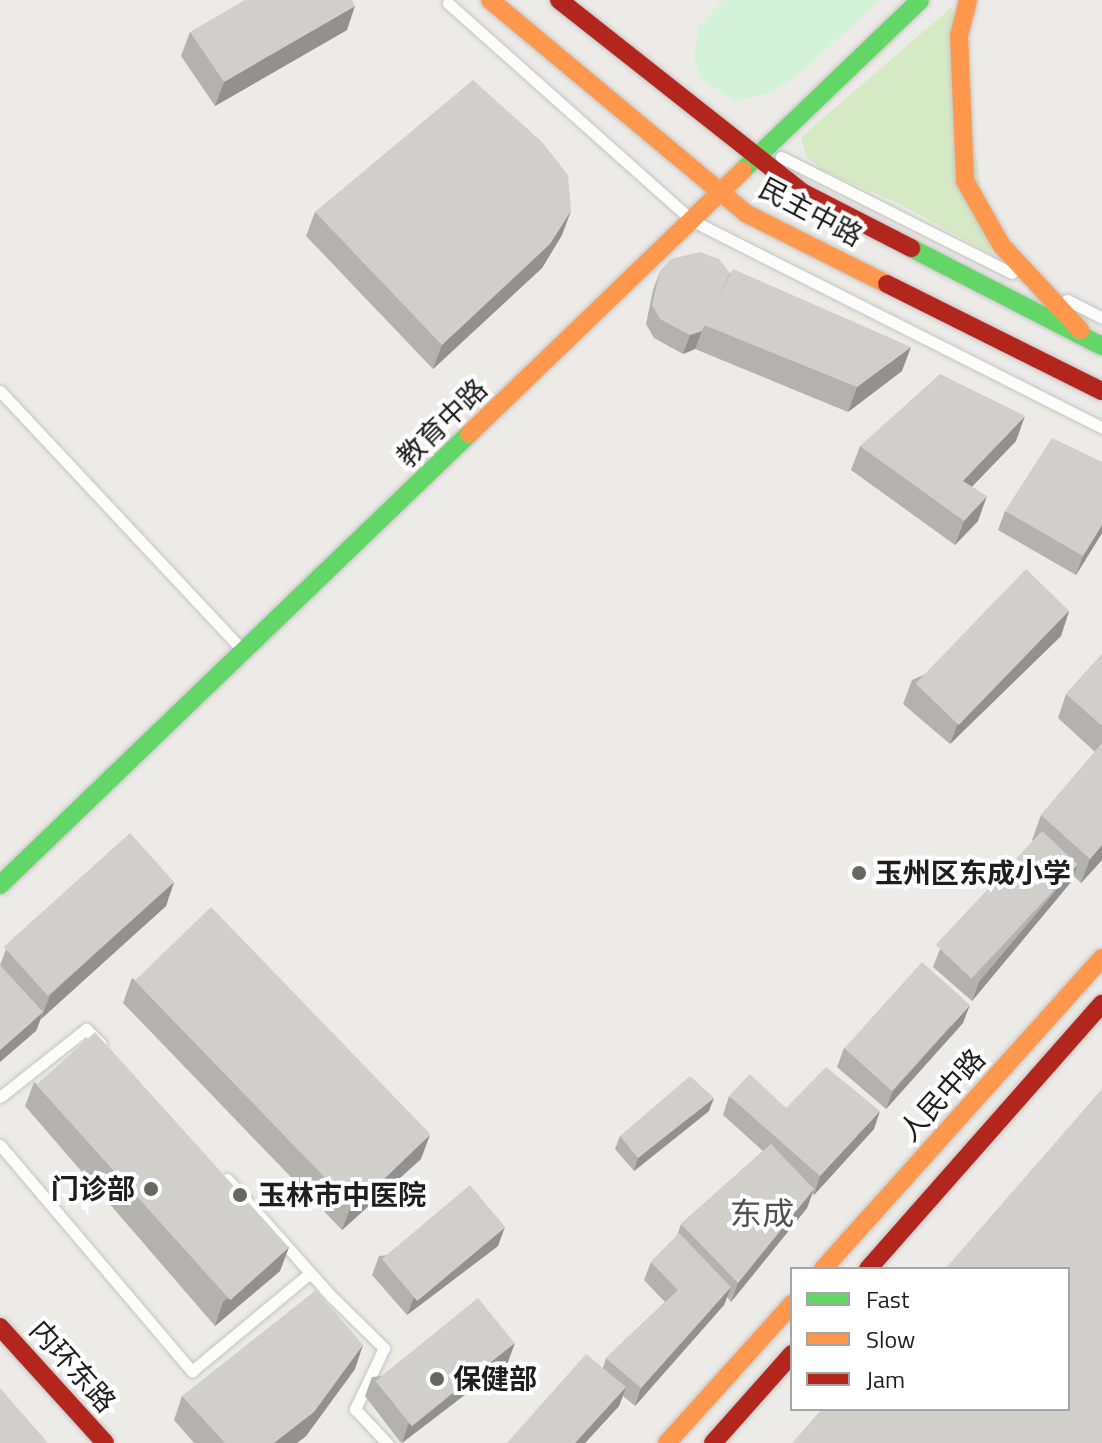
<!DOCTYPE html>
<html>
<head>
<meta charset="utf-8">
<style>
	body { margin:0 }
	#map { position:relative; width:1102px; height:1443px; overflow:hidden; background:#ecebe7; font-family:"Titillium Web","Noto Sans SC",sans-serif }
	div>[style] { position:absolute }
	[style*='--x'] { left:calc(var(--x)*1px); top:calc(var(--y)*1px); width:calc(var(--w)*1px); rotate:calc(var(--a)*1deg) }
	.grass>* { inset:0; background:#d6e9c5 }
	.park>* { inset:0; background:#d4f2d7 }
	.roads { filter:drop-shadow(0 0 2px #c5c4c3) drop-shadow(0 0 2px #c5c4c3) }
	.lane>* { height:11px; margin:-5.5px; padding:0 5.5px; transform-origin:5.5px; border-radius:5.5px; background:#fcfcfb }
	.fast>* { height:18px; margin:-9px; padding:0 9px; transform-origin:9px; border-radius:9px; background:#63d668 }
	.slow>* { height:18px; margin:-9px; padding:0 9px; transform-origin:9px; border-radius:9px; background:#ff974d }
	.jam>* { height:18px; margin:-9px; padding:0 9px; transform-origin:9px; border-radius:9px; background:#b3261e }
	.wall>* { inset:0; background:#b3b2af }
	.shaded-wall>* { inset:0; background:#92918f }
	.building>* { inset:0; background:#d0cfcc; transform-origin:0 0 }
	.dots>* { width:22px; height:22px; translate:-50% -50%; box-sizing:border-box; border:4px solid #fff; border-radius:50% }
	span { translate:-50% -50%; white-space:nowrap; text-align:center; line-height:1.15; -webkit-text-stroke:8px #fff; paint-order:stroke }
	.street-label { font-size:28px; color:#1e1e1e }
	.poi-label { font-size:28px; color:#1e1e1e; font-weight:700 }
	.left { translate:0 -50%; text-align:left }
	.right { translate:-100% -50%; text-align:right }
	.quarter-label { font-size:32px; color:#515151 }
	.legend { position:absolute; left:790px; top:1267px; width:280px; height:144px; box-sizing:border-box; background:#fff; border:2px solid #a5a5a5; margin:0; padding:10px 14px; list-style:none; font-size:24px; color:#1e1e1e }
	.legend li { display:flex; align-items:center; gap:16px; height:40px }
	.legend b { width:40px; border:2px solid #a5a5a5 }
</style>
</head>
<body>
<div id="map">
	<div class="grass">
		<div style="clip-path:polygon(952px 7px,992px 255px,902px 205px,822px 170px,806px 156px,801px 137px)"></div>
	</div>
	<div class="park">
		<div style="clip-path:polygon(723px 0,880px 0,798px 75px,771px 92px,735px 101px,701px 79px,694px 58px,699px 26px)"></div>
	</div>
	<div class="roads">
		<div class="lane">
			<div style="--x:448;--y:3;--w:328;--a:41.7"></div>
			<div style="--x:693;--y:221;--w:458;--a:26.8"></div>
			<div style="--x:781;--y:157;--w:258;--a:26.7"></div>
			<div style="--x:1067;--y:300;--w:39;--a:27"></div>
			<div style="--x:0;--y:391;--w:356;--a:46.9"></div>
			<div style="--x:0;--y:1097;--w:110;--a:-38.3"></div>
			<div style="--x:86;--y:1029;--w:21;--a:45"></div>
			<div style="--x:0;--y:1145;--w:297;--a:49.7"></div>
			<div style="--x:192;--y:1371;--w:153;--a:-39.7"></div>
			<div style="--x:227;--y:1179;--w:155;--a:48.4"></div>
			<div style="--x:330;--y:1295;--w:76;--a:44.5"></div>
			<div style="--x:384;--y:1348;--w:68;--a:115.4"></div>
			<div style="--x:355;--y:1409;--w:47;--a:46.7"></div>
		</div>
		<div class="fast">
			<div style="--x:743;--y:170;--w:245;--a:-43.8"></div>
			<div style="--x:911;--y:248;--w:215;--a:27.2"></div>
			<div style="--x:0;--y:885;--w:651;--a:-43.88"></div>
		</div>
		<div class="slow">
			<div style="--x:490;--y:0;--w:334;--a:39.8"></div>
			<div style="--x:747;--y:214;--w:157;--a:26.6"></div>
			<div style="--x:968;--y:0;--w:37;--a:104"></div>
			<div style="--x:959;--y:36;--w:145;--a:87.6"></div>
			<div style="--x:965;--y:181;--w:75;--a:60.4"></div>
			<div style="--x:1002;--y:246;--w:115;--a:47.1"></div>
			<div style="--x:469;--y:434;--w:380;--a:-43.9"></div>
			<div style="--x:823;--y:1269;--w:418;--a:-48.1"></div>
			<div style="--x:667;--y:1443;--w:187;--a:-48"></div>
		</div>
		<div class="jam">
			<div style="--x:559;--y:0;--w:310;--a:38.3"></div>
			<div style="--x:802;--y:192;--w:123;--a:27.2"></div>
			<div style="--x:887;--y:284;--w:240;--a:26.5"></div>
			<div style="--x:868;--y:1269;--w:354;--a:-48.6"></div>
			<div style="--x:0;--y:1327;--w:156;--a:47.8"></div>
			<div style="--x:713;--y:1443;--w:119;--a:-48.4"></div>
		</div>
	</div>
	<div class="wall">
		<div style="clip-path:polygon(347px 30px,215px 106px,181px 56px,190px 32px)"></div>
		<div style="clip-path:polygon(315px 212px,562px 235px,542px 268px,433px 369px,306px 236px)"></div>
		<div style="clip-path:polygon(660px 271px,730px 273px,902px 371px,848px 412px,695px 349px,683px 354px,654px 338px,646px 324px,653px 290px)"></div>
		<div style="clip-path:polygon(1016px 441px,972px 487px,978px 521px,955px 545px,851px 470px,860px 446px)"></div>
		<div style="clip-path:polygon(1102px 462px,1102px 533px,1076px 575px,998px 530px,1005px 511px)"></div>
		<div style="clip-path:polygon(1069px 611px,1061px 636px,950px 744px,903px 704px,912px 680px)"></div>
		<div style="clip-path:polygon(1102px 654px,1102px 860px,1081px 883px,1074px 876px,1071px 882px,972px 1001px,933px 967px,940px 949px,1034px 841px,1032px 840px,1041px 815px,1095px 752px,1058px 718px,1066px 694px)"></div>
		<div style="clip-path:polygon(174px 882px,166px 906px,41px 1019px,36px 1031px,0 965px,6px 949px)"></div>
		<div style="clip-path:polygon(132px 978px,421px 1159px,342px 1230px,123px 1003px)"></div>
		<div style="clip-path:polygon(963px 1023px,886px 1109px,837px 1067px,844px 1048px)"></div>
		<div style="clip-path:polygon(34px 1082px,289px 1247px,280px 1271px,215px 1326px,25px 1106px)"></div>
		<div style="clip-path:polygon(729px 1096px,786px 1108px,874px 1129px,814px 1195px,812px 1193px,807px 1208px,731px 1302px,727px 1297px,724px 1305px,635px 1406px,623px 1396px,619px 1406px,585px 1443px,507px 1443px,603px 1368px,606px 1358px,665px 1302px,644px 1280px,651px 1262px,677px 1236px,681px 1224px,763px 1151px,723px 1115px)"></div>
		<div style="clip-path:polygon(709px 1111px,634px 1171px,615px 1149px,620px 1136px)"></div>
		<div style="clip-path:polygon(498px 1246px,407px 1315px,372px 1275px,379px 1256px)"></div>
		<div style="clip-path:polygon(508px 1362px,401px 1443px,365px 1396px,372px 1377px)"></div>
		<div style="clip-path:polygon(355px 1369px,306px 1436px,297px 1443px,194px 1443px,174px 1420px,182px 1396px)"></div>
	</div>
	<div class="shaded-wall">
		<div style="clip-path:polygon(355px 6px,347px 30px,215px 106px,224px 82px)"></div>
		<div style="clip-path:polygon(571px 211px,562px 235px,542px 268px,433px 369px,442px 345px)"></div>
		<div style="clip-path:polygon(702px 331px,695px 349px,683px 354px,690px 335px)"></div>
		<div style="clip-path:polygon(911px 347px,902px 371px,848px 412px,857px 387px)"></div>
		<div style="clip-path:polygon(1025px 416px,1016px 441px,954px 505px,963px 481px)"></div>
		<div style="clip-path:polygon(987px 496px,978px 521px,955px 545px,964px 521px)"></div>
		<div style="clip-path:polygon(1102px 525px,1102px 533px,1076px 575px,1083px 556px)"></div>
		<div style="clip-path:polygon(1069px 611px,1061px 636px,950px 744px,959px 720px)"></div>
		<div style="clip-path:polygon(1102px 845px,1102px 860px,1081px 883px,1090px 859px)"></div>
		<div style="clip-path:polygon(1078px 864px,1071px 882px,972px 1001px,979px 982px)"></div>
		<div style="clip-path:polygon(174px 882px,166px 906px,41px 1019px,50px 995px)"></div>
		<div style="clip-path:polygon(970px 1005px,963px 1023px,886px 1109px,893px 1091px)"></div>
		<div style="clip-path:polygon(43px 1012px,36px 1031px,0 1062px,0 1050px)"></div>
		<div style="clip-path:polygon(714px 1098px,709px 1111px,634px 1171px,638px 1158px)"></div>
		<div style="clip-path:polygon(880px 1111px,874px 1129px,814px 1195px,820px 1176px)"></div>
		<div style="clip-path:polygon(430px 1135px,421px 1159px,342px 1230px,351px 1206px)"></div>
		<div style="clip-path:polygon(814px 1189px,807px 1208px,731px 1302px,738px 1283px)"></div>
		<div style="clip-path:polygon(505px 1227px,498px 1246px,407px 1315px,414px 1297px)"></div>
		<div style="clip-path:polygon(289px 1247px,280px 1271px,215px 1326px,223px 1302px)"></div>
		<div style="clip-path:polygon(731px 1287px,724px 1305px,635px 1406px,641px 1388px)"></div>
		<div style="clip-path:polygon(515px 1343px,508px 1362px,402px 1443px,408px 1425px)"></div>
		<div style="clip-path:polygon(363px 1345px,355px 1369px,306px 1436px,297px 1443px,274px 1443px)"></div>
		<div style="clip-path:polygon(626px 1387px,619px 1406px,585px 1443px,575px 1443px)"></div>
	</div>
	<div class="building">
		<div style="clip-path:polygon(245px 0,352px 0,355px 6px,224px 82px,190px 32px)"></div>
		<div style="clip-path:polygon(473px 80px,542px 142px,568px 175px,571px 211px,550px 244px,442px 345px,315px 212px)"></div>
		<div style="clip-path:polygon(700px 252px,719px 259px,730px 273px,702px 331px,690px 335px,660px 319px,652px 305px,660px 271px,671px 259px)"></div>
		<div style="clip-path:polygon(733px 269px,911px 347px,857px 387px,704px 325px)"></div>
		<div style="clip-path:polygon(940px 374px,1025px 416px,963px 481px,987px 496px,964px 521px,860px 446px)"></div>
		<div style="clip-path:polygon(1052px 438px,1102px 462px,1102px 525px,1083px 556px,1005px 511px)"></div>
		<div style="left:1026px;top:569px;width:60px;height:159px;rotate:44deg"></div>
		<div style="clip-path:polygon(1102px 654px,1102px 726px,1066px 694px)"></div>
		<div style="clip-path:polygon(1102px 743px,1102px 845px,1090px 859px,1041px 815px)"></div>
		<div style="left:1042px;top:831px;width:49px;height:156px;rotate:43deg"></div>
		<div style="left:130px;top:833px;width:66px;height:170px;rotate:48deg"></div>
		<div style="left:211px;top:907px;width:316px;height:106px;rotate:46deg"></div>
		<div style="left:922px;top:962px;width:64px;height:116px;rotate:42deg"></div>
		<div style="clip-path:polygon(0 965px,43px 1012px,0 1050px)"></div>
		<div style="left:95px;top:1032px;width:290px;height:79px;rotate:48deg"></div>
		<div style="clip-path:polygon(826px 1067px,880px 1111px,820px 1176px,729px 1096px,750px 1074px,786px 1108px)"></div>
		<div style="clip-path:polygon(690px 1076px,714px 1098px,638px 1158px,620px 1136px)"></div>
		<div style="clip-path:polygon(1102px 1089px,1102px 1443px,792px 1443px,822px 1409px,1068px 1409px,1068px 1269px,945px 1269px)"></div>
		<div style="clip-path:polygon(771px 1144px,814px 1189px,738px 1283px,681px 1224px)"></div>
		<div style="left:470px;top:1185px;width:55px;height:115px;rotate:50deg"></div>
		<div style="clip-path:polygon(679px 1233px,731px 1287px,641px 1388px,606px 1358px,678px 1290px,651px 1262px)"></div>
		<div style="clip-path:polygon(316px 1290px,363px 1345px,314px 1412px,274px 1443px,225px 1443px,182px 1396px)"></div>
		<div style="left:478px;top:1298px;width:58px;height:132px;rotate:51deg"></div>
		<div style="clip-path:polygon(586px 1354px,626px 1387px,575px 1443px,507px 1443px)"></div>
		<div style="clip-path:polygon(0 1388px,48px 1443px,0 1443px)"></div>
	</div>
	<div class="dots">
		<div style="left:859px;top:873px;background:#666664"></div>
		<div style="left:151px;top:1189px;background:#666664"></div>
		<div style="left:240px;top:1195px;background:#666664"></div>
		<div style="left:437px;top:1379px;background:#666664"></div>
	</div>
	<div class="street-label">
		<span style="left:811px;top:212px;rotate:28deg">民主中路</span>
		<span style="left:442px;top:423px;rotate:-44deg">教育中路</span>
		<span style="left:942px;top:1095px;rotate:-48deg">人民中路</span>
		<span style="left:73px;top:1366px;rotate:48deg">内环东路</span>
	</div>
	<div class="poi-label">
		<span class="left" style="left:875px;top:873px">玉州区东成小学</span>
		<span class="right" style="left:135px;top:1189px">门诊部</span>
		<span class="left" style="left:258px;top:1195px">玉林市中医院</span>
		<span class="left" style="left:453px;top:1379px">保健部</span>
	</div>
	<div class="quarter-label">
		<span style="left:762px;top:1213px">东成</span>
	</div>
	<ul class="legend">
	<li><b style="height:10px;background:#63d668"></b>Fast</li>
	<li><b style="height:10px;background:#ff974d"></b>Slow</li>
	<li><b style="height:10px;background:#b3261e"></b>Jam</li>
	</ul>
</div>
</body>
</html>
